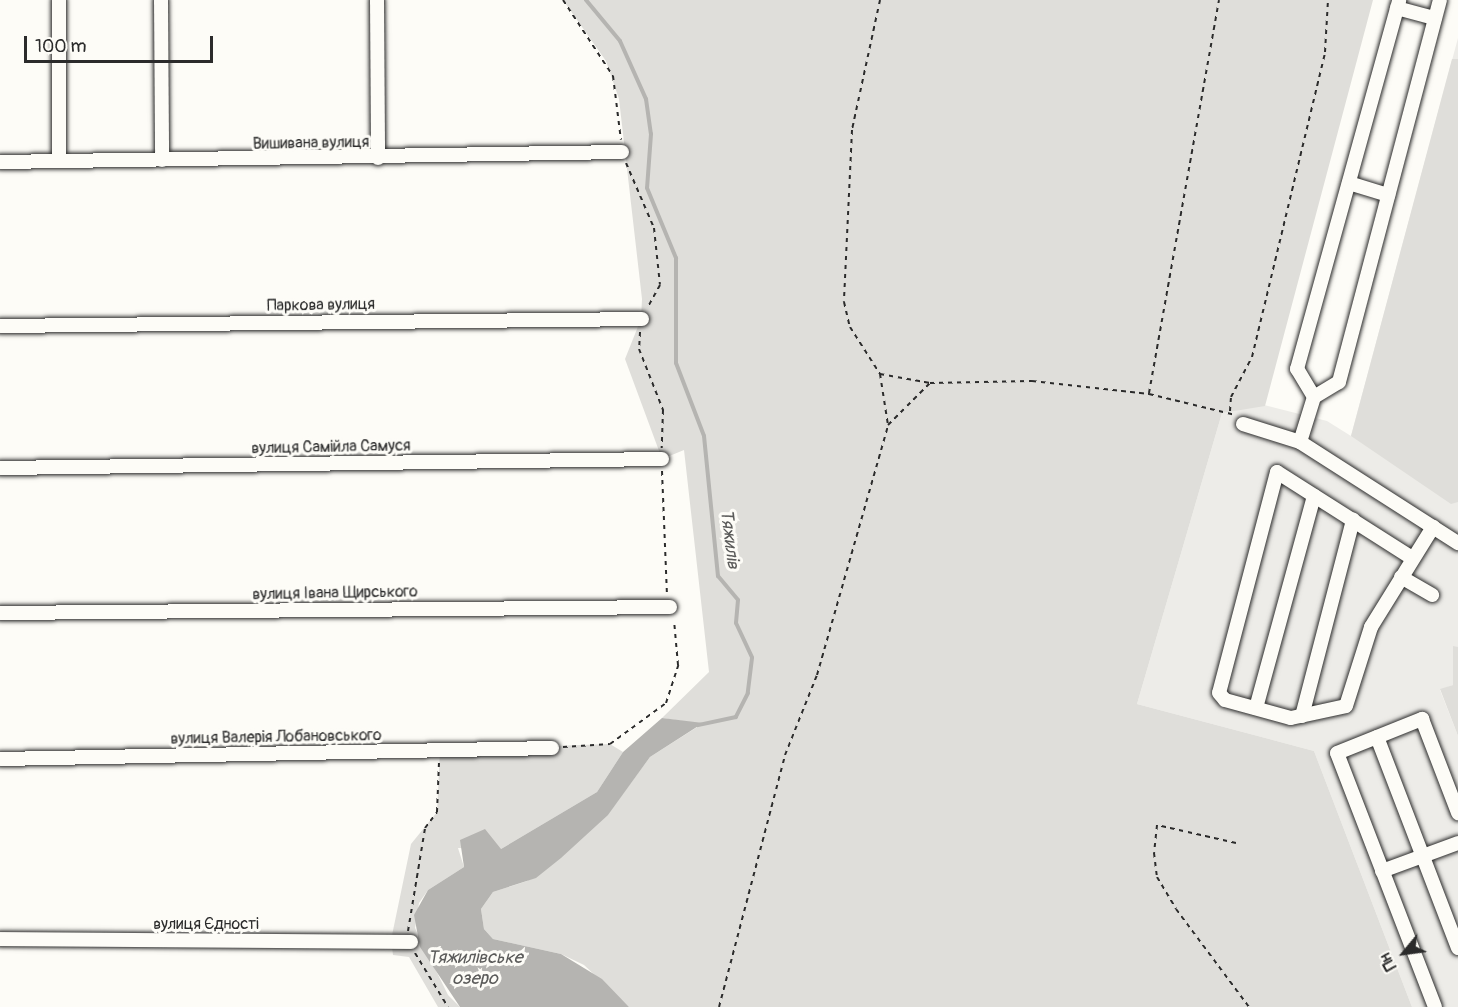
<!DOCTYPE html>
<html>
<head>
<meta charset="utf-8">
<style>
	body { margin:0 }
	#map { position:relative; width:1458px; height:1007px; overflow:hidden; background:#fdfcf7; font-family:Pangolin,sans-serif }
	div>[style] { position:absolute }
	[style*='--x'] { left:calc(var(--x)*1px); top:calc(var(--y)*1px); width:calc(var(--w)*1px); rotate:calc(var(--a)*1deg) }
	.built>* { inset:0; background:#edece8 }
	.green>* { inset:0; background:#dfdeda }
	.water>* { inset:0; background:#b5b4b1 }
	.stream>* { height:4px; margin:-2px; padding:0 2px; transform-origin:2px; border-radius:2px; background:#b5b4b1 }
	.path>* { height:2px; margin-top:-1px; transform-origin:0; background:repeating-linear-gradient(90deg,#2b2b2b 0 4.5px,transparent 0 9px) }
	.roads { filter:drop-shadow(0 0 2px #2b2b2b) drop-shadow(0 0 2px #2b2b2b) }
	.minor>* { height:14px; margin:-7px; padding:0 7px; transform-origin:7px; border-radius:7px; background:#fdfcf7 }
	span { translate:-50% -50%; white-space:nowrap; text-align:center; line-height:1.15; -webkit-text-stroke:6px #fdfcf7; paint-order:stroke }
	.street-label { font-size:16px; color:#2b2b2b }
	.water-label { font-size:18px; color:#5b5b5a; font-style:italic }
	.north { position:absolute; left:1374px; top:923px; width:60px; height:60px; -webkit-text-stroke:4px #fdfcf7; paint-order:stroke; rotate:241deg; font-size:16px; font-weight:700; line-height:24px; text-align:center; color:#2b2b2b }
	.north::after { content:''; display:block; margin:auto; width:21px; height:27px; background:#2b2b2b; clip-path:polygon(50% 0,100% 100%,50% 72%,0 100%) }
	.scale { position:absolute; left:24px; top:36px; width:189px; height:27px; box-sizing:border-box; border:3px solid #2b2b2b; border-top:0; padding-left:8px; font-size:18px; line-height:21px; white-space:nowrap; color:#2b2b2b; -webkit-text-stroke:4px #fdfcf7; paint-order:stroke }
</style>
</head>
<body>
<div id="map">
	<div class="built">
		<div style="clip-path:polygon(1458px 38px,1458px 647px,1453px 647px,1453px 685px,1440px 690px,1458px 736px,1458px 1007px,1412px 1007px,1314px 751px,1137px 704px,1222px 413px,1260px 404px,1327px 421px,1351px 436px)"></div>
	</div>
	<div class="green">
		<div style="clip-path:polygon(563px 0,1373px 0,1265px 406px,1222px 413px,1137px 704px,1314px 751px,1412px 1007px,629px 1007px,584px 965px,561px 954px,493px 939px,484px 929px,481px 909px,493px 892px,527px 881px,608px 814px,650px 757px,702px 724px,662px 718px,709px 672px,684px 450px,662px 459px,625px 359px,641px 319px,642px 299px,619px 99px,606px 61px)"></div>
		<div style="clip-path:polygon(1452px 59px,1458px 59px,1458px 502px,1451px 504px,1351px 436px)"></div>
		<div style="clip-path:polygon(1453px 646px,1458px 647px,1458px 736px,1440px 689px,1453px 685px)"></div>
		<div style="clip-path:polygon(610px 744px,623px 752px,597px 792px,501px 849px,458px 848px,464px 867px,428px 890px,419px 903px,415px 928px,448px 995px,460px 1007px,438px 1007px,409px 957px,393px 955px,391px 940px,411px 844px,437px 812px,440px 750px)"></div>
	</div>
	<div class="water">
		<div style="clip-path:polygon(662px 718px,703px 723px,650px 757px,608px 815px,561px 858px,536px 878px,493px 892px,481px 909px,484px 929px,493px 939px,561px 954px,602px 979px,629px 1007px,460px 1007px,420px 947px,414px 915px,428px 890px,464px 867px,460px 840px,485px 829px,501px 849px,597px 792px,623px 752px)"></div>
	</div>
	<div class="stream">
		<div style="--x:586;--y:0;--w:53;--a:50.3"></div>
		<div style="--x:620;--y:41;--w:64;--a:65.9"></div>
		<div style="--x:646;--y:99;--w:35;--a:82"></div>
		<div style="--x:651;--y:134;--w:54;--a:94.2"></div>
		<div style="--x:647;--y:188;--w:76;--a:67.5"></div>
		<div style="--x:676;--y:258;--w:105;--a:90"></div>
		<div style="--x:676;--y:363;--w:78;--a:69"></div>
		<div style="--x:704;--y:436;--w:141;--a:84.3"></div>
		<div style="--x:718;--y:576;--w:31;--a:50"></div>
		<div style="--x:738;--y:600;--w:23;--a:95"></div>
		<div style="--x:736;--y:623;--w:38;--a:65"></div>
		<div style="--x:752;--y:658;--w:35;--a:97"></div>
		<div style="--x:748;--y:693;--w:27;--a:117"></div>
		<div style="--x:736;--y:717;--w:39;--a:168"></div>
	</div>
	<div class="path">
		<div style="--x:563;--y:0;--w:91;--a:56.7"></div>
		<div style="--x:613;--y:76;--w:64;--a:82.9"></div>
		<div style="--x:880;--y:0;--w:133;--a:102.2"></div>
		<div style="--x:852;--y:130;--w:172;--a:92.7"></div>
		<div style="--x:844;--y:302;--w:26;--a:77"></div>
		<div style="--x:850;--y:327;--w:56;--a:57.4"></div>
		<div style="--x:880;--y:374;--w:52;--a:81.1"></div>
		<div style="--x:888;--y:425;--w:59;--a:-45"></div>
		<div style="--x:930;--y:383;--w:102;--a:-1.1"></div>
		<div style="--x:1032;--y:381;--w:118;--a:6.3"></div>
		<div style="--x:1149;--y:394;--w:89;--a:13.7"></div>
		<div style="--x:626;--y:163;--w:71;--a:66.7"></div>
		<div style="--x:654;--y:228;--w:57;--a:84"></div>
		<div style="--x:660;--y:285;--w:25;--a:119"></div>
		<div style="--x:640;--y:332;--w:17;--a:93"></div>
		<div style="--x:639;--y:349;--w:66;--a:68.5"></div>
		<div style="--x:663;--y:410;--w:38;--a:92"></div>
		<div style="--x:880;--y:374;--w:51;--a:10.2"></div>
		<div style="--x:1149;--y:393;--w:399;--a:-79.9"></div>
		<div style="--x:1230;--y:411;--w:14;--a:-86"></div>
		<div style="--x:1231;--y:397;--w:45;--a:-62.3"></div>
		<div style="--x:1252;--y:357;--w:314;--a:-76.5"></div>
		<div style="--x:1325;--y:52;--w:52;--a:-86.7"></div>
		<div style="--x:662;--y:471;--w:123;--a:87.7"></div>
		<div style="--x:563;--y:747;--w:47;--a:-3.7"></div>
		<div style="--x:610;--y:744;--w:69;--a:-36.2"></div>
		<div style="--x:666;--y:703;--w:40;--a:-72"></div>
		<div style="--x:678;--y:665;--w:45;--a:-95.1"></div>
		<div style="--x:1236;--y:843;--w:81;--a:-167.2"></div>
		<div style="--x:1157;--y:825;--w:28;--a:96"></div>
		<div style="--x:1154;--y:853;--w:24;--a:83"></div>
		<div style="--x:1157;--y:877;--w:37;--a:59"></div>
		<div style="--x:1176;--y:909;--w:122;--a:53.3"></div>
		<div style="--x:408;--y:931;--w:104;--a:-80.6"></div>
		<div style="--x:425;--y:828;--w:20;--a:-53"></div>
		<div style="--x:437;--y:812;--w:50;--a:-87.7"></div>
		<div style="--x:415;--y:953;--w:63;--a:58.6"></div>
		<div style="--x:719;--y:1007;--w:260;--a:-75.3"></div>
		<div style="--x:785;--y:755;--w:86;--a:-68.2"></div>
		<div style="--x:817;--y:675;--w:260;--a:-74.1"></div>
	</div>
	<div class="roads">
		<div class="minor">
			<div style="--x:59;--y:0;--w:161;--a:90"></div>
			<div style="--x:161;--y:0;--w:160;--a:89.6"></div>
			<div style="--x:377;--y:0;--w:158;--a:89.6"></div>
			<div style="--x:1397;--y:8;--w:39;--a:15"></div>
			<div style="--x:0;--y:162;--w:622;--a:-0.92"></div>
			<div style="--x:1349;--y:183;--w:41;--a:17.1"></div>
			<div style="--x:0;--y:326;--w:642;--a:-0.62"></div>
			<div style="--x:1314;--y:397;--w:33;--a:-121"></div>
			<div style="--x:1297;--y:369;--w:383;--a:-74.5"></div>
			<div style="--x:1243;--y:424;--w:60;--a:17.5"></div>
			<div style="--x:1300;--y:442;--w:188;--a:32.6"></div>
			<div style="--x:1300;--y:442;--w:47;--a:-72.7"></div>
			<div style="--x:1314;--y:397;--w:29;--a:-31"></div>
			<div style="--x:1339;--y:382;--w:395;--a:-75.2"></div>
			<div style="--x:0;--y:468;--w:662;--a:-0.78"></div>
			<div style="--x:1412;--y:558;--w:160;--a:-147.5"></div>
			<div style="--x:1277;--y:472;--w:228;--a:104.7"></div>
			<div style="--x:1219;--y:693;--w:9;--a:49"></div>
			<div style="--x:1225;--y:700;--w:68;--a:15.3"></div>
			<div style="--x:1291;--y:718;--w:56;--a:-12.3"></div>
			<div style="--x:1346;--y:706;--w:83;--a:-72.4"></div>
			<div style="--x:1371;--y:627;--w:118;--a:-58.2"></div>
			<div style="--x:1401;--y:577;--w:36;--a:30"></div>
			<div style="--x:0;--y:613;--w:670;--a:-0.51"></div>
			<div style="--x:1256;--y:708;--w:220;--a:-74.7"></div>
			<div style="--x:1302;--y:716;--w:203;--a:-75.4"></div>
			<div style="--x:1377;--y:737;--w:226;--a:69"></div>
			<div style="--x:0;--y:759;--w:552;--a:-1.14"></div>
			<div style="--x:1382;--y:871;--w:81;--a:-20.2"></div>
			<div style="--x:0;--y:939;--w:411;--a:0.4"></div>
			<div style="--x:1435;--y:1007;--w:272;--a:-111.1"></div>
			<div style="--x:1337;--y:753;--w:92;--a:-21.8"></div>
			<div style="--x:1422;--y:719;--w:101;--a:69"></div>
		</div>
	</div>
	<div class="street-label">
		<span style="left:311px;top:143px;rotate:-1deg">Вишивана вулиця</span>
		<span style="left:321px;top:305px;rotate:-1deg">Паркова вулиця</span>
		<span style="left:331px;top:447px;rotate:-1deg">вулиця Самійла Самуся</span>
		<span style="left:335px;top:593px;rotate:-1deg">вулиця Івана Щирського</span>
		<span style="left:276px;top:737px;rotate:-1deg">вулиця Валерія Лобановського</span>
		<span style="left:206px;top:924px">вулиця Єдності</span>
	</div>
	<div class="water-label">
		<span style="left:729px;top:539px;rotate:83deg">Тяжилів</span>
		<span style="left:475px;top:969px">Тяжилівське<br>озеро</span>
	</div>
	<div class="north">Пн</div>
	<div class="scale">100 m</div>
</div>
</body>
</html>
